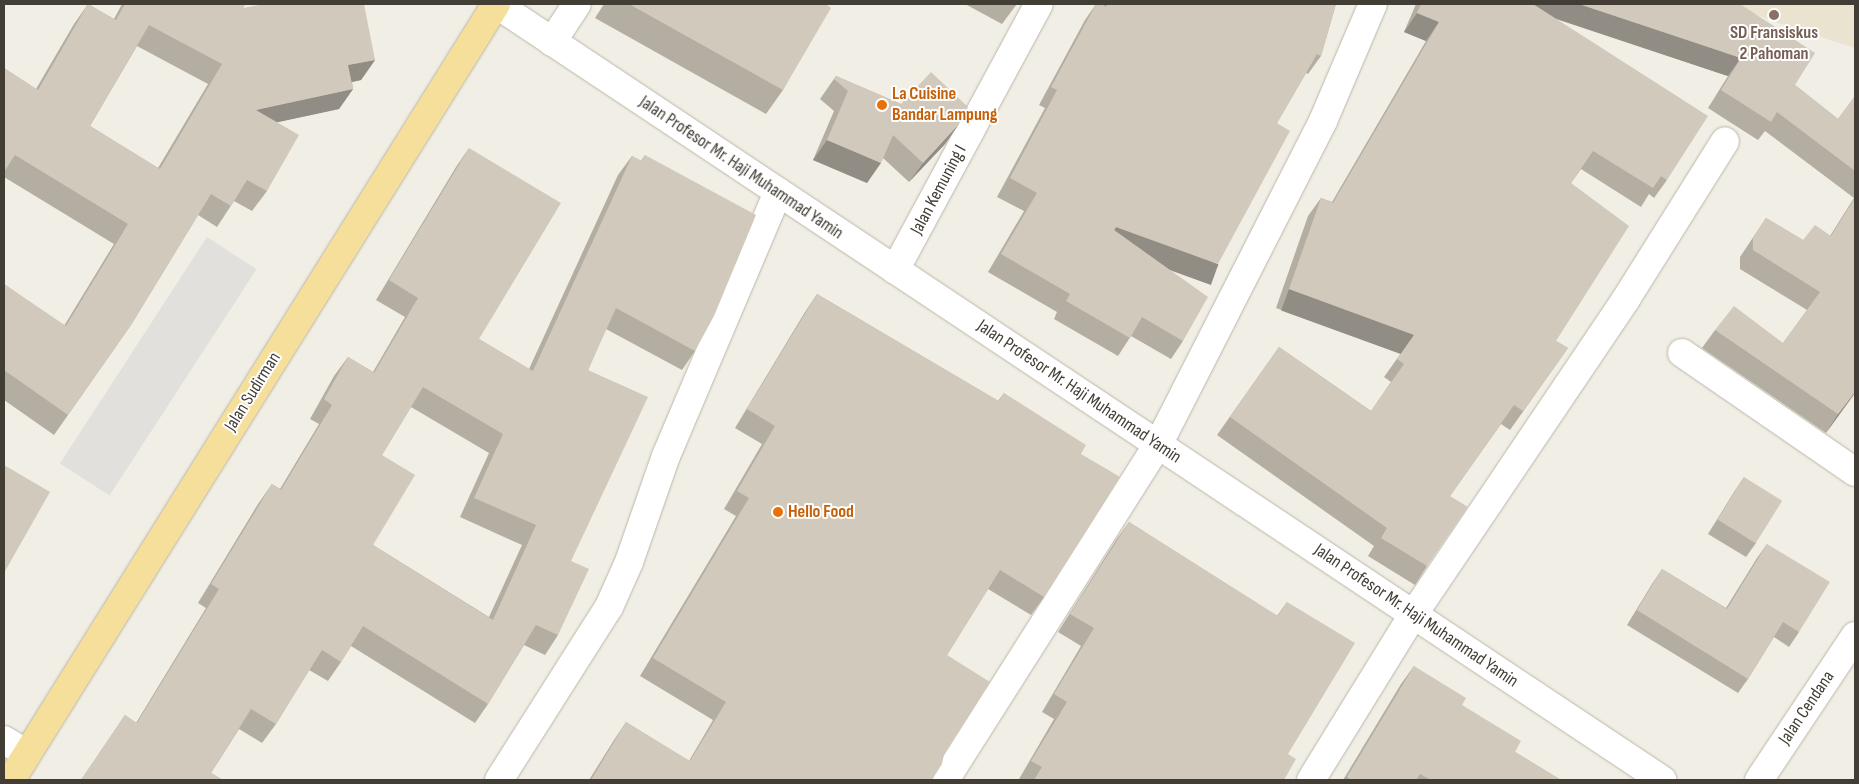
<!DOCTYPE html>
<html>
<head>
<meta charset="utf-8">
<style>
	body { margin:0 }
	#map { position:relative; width:1859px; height:784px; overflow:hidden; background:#f1eee5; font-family:"Sofia Sans Condensed",sans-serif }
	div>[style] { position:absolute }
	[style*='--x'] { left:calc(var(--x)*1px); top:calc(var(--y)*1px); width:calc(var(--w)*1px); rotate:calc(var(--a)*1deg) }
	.education>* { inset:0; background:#e9e3d0 }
	.parking>* { inset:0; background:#e2e0dd; transform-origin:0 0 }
	.roads { filter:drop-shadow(0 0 1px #bbb6a9) drop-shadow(0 0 1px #bbb6a9) }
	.minor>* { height:28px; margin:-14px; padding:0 14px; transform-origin:14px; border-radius:14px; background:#fff }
	.major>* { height:28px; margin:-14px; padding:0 14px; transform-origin:14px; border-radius:14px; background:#f5df9a }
	.wall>* { inset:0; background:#b4aea2 }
	.shaded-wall>* { inset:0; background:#928d84; transform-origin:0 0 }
	.building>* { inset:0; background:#d1cabc; transform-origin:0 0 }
	.dots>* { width:14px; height:14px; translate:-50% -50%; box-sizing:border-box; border:2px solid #fff; border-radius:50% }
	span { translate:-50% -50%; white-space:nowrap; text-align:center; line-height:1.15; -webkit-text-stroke:4px #fff; paint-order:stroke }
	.education-label { font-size:18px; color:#785e54; font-weight:700 }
	.food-label { font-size:18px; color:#c56008; font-weight:700 }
	.left { translate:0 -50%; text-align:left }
	.street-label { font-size:18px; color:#433e35 }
	.frame { position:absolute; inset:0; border:5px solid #433e35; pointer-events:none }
</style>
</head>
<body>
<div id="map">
	<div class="education">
		<div style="clip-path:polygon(1728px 4px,1855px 4px,1855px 48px,1787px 26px)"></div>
	</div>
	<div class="parking">
		<div style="left:207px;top:237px;width:59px;height:270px;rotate:33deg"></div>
	</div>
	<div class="roads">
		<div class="minor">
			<div style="--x:496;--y:4;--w:1401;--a:33.64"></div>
			<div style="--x:552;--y:42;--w:45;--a:-56.7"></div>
			<div style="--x:895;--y:270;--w:302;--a:-61.6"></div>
			<div style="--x:1682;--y:353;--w:210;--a:34.5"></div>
			<div style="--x:4;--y:740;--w:27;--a:31"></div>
			<div style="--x:499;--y:780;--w:205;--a:-57.6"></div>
			<div style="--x:609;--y:607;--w:49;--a:-66"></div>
			<div style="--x:629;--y:562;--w:112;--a:-70.8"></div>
			<div style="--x:666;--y:456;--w:287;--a:-67"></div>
			<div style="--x:945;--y:780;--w:397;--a:-57.6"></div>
			<div style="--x:1158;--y:445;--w:364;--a:-63"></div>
			<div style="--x:1323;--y:121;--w:127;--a:-66.9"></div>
			<div style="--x:1311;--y:780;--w:194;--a:-58.3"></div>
			<div style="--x:1413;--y:615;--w:381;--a:-56"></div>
			<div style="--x:1626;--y:299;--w:186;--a:-57.9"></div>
			<div style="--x:1759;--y:780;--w:173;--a:-56.3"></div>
		</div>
		<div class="major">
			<div style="--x:11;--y:780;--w:915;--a:-57.99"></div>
		</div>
	</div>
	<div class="wall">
		<div style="clip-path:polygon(evenodd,88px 4px,114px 19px,122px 4px,245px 4px,243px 8px,375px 60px,361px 80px,352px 82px,353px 89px,339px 109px,277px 122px,267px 191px,252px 211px,234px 201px,217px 227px,198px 215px,131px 325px,54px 435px,4px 400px,4px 284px,64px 326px,114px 244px,4px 177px,4px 68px,36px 89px,74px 24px,88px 4px,137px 46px,208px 84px,158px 168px,90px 126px,137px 46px)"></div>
		<div style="clip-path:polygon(604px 4px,826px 4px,783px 90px,766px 114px,595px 18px)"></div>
		<div style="clip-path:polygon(965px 4px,1017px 4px,1002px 24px)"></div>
		<div style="clip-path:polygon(1096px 4px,1104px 5px,1105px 4px,1336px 4px,1321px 56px,1308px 74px,1306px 73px,1277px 123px,1205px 282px,1169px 269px,1183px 341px,1171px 359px,1131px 336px,1118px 356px,1054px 319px,1057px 312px,988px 272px,1024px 211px,997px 197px,1045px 108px,1039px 105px,1085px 20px)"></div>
		<div style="clip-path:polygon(1416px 4px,1740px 4px,1795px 85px,1838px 119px,1855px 96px,1855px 393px,1826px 433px,1702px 348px,1715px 330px,1783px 343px,1807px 310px,1740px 269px,1740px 257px,1766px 218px,1803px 240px,1830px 236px,1854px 198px,1765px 131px,1758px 140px,1708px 108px,1728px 76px,1556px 19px,1667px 180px,1654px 198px,1649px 194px,1641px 207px,1581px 169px,1571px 183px,1556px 341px,1568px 348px,1510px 430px,1501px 424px,1450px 496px,1427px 566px,1415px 585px,1368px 556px,1374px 546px,1217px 435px,1279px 347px,1371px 411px,1391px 382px,1384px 377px,1401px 353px,1276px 308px,1308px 216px,1321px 198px,1332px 202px,1426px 41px,1404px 32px)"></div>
		<div style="clip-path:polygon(836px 76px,901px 104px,959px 124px,945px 144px,909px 182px,883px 158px,867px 183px,813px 160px,834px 111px,820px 99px)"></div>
		<div style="clip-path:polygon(evenodd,469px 148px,479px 339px,529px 369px,618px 175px,632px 156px,641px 161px,645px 155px,695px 351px,682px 370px,606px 329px,588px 370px,571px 561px,558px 635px,545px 655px,524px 645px,488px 704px,475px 723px,351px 646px,341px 662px,328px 681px,309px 670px,276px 724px,262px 743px,239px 729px,211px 773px,223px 780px,81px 780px,125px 715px,136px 723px,206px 608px,198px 603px,258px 504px,272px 484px,280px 489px,319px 424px,310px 419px,334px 376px,348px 357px,373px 372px,405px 317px,376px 300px,456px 167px,469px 148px,411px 407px,489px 453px,460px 517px,522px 545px,489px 617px,373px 545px,382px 455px,411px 407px)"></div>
		<div style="clip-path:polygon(817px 294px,998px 401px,1004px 393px,1081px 454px,1044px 597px,1031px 615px,988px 589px,947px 655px,944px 754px,932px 780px,589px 780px,614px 740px,626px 722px,689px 761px,713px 720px,640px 676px,736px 516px,724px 509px,762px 444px,735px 428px,805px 312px)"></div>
		<div style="clip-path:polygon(1744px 477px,1756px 543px,1746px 557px,1708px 534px,1734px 492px)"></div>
		<div style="clip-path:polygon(1129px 522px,1277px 616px,1287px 602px,1288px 754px,1284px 780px,1022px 780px,1019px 779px,1054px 719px,1042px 712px,1081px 646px,1058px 632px,1116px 540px)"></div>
		<div style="clip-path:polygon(1767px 544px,1799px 632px,1789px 647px,1774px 637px,1748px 679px,1738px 693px,1627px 625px,1652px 584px,1662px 569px,1726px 608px,1757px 558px)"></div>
		<div style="clip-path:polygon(1414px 666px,1462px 705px,1515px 752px,1561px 780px,1343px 780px,1401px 684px)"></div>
	</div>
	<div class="shaded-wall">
		<div style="clip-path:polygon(1512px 4px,1579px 4px,1741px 58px,1728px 76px)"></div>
		<div style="clip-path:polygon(1417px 13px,1439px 22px,1426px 41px,1404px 32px)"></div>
		<div style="clip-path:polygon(375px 60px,361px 80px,334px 86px,348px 65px)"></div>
		<div style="clip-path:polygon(353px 89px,339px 109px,242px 130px,256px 110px)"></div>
		<div style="clip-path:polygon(959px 124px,945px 144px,909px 182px,923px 163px)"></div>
		<div style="clip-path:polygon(827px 140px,881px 163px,867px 183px,813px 160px)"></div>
		<div style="left:1116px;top:227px;width:109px;height:22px;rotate:20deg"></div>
		<div style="left:1289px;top:289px;width:133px;height:23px;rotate:20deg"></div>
		<div style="clip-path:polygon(1855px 392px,1855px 393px,1826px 433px,1838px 414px)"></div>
	</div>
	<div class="building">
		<div style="clip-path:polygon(evenodd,88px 4px,116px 20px,125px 4px,245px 4px,243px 8px,264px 4px,364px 4px,375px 60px,348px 65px,353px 89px,256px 110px,299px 135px,267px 191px,247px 180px,231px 206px,211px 194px,131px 325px,68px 415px,4px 370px,4px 284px,66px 326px,128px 224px,15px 155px,4px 172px,4px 68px,38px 90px,88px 4px,149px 25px,222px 64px,160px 169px,90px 126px,149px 25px)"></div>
		<div style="clip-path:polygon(629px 4px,826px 4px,831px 8px,783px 90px)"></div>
		<div style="clip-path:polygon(1096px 4px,1101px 4px,1106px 7px,1108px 4px,1336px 4px,1321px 56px,1317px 54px,1277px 123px,1290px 131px,1218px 264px,1116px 227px,1114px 230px,1208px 297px,1183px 341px,1142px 317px,1130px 338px,1066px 301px,1070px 294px,1001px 254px,1037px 193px,1010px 178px,1057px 90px,1051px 87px)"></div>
		<div style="clip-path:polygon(1421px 4px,1533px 4px,1708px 116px,1667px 180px,1661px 176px,1653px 188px,1593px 151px,1571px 183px,1629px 226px,1556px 341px,1568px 348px,1523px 411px,1514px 405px,1450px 496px,1468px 507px,1427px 566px,1381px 538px,1387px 528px,1230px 417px,1279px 347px,1371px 411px,1404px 364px,1397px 359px,1414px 335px,1289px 289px,1321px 198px,1333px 203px,1439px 22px,1417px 13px)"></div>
		<div style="clip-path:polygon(1579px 4px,1740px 4px,1815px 53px,1795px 85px,1838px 119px,1855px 96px,1855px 171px,1777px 112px,1771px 122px,1721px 90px,1741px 58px)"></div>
		<div style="clip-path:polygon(931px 72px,968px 107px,959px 124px,923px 163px,893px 135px,881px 163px,827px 140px,848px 91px,834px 79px,836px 76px,901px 104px)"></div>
		<div style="clip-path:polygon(evenodd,469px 148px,561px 203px,479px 339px,533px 371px,632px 156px,642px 161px,645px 155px,756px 215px,714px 316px,695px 351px,616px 308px,588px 370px,648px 397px,571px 561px,589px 569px,558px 635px,536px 625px,488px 704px,363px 626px,341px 662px,322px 650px,276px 724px,251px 709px,211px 773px,223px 780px,81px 780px,125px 715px,137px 723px,219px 589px,211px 584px,272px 484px,281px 490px,332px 405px,324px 399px,348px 357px,374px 373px,418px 298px,389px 280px,469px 148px,423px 387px,503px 434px,474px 498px,536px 525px,493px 620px,373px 545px,415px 475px,382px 455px,423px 387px)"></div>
		<div style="clip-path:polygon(1855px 198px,1855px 392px,1838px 414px,1715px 330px,1734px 306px,1783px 343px,1820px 292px,1753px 250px,1753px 238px,1766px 218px,1803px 240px,1815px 225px,1831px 236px)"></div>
		<div style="clip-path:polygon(817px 294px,999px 401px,1004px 393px,1086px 445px,1081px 454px,1120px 477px,1044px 597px,1000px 570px,947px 655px,990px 682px,944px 754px,942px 764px,932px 780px,591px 780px,626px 722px,690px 761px,726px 702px,653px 658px,749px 498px,737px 491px,775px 426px,747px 409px)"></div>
		<div style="clip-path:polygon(4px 465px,50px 492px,4px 573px)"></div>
		<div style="left:1744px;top:477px;width:45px;height:50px;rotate:32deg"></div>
		<div style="clip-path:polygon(1129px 522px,1278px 616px,1287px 602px,1355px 643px,1288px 754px,1296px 759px,1284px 780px,1034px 780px,1042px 767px,1031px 761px,1067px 702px,1054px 694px,1094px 628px,1070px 614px)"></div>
		<div style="clip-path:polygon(1767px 544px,1830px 582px,1799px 632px,1783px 622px,1748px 679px,1637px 610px,1662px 569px,1727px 609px)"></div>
		<div style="clip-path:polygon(1414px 666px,1466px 698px,1462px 705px,1521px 741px,1515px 752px,1561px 780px,1431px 780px,1420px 774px,1416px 780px,1351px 780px,1347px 777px)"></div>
	</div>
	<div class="dots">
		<div style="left:1774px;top:15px;background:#8d6e63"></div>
		<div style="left:882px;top:105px;background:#e8710a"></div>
		<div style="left:778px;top:512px;background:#e8710a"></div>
	</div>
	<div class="education-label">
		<span style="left:1774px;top:44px">SD Fransiskus<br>2 Pahoman</span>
	</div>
	<div class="food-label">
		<span class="left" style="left:892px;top:105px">La Cuisine<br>Bandar Lampung</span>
		<span class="left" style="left:788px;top:512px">Hello Food</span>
	</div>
	<div class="street-label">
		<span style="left:741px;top:168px;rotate:34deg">Jalan Profesor Mr. Haji Muhammad Yamin</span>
		<span style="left:939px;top:190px;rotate:-62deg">Jalan Kemuning I</span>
		<span style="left:253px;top:392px;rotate:-58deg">Jalan Sudirman</span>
		<span style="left:1079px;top:392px;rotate:34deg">Jalan Profesor Mr. Haji Muhammad Yamin</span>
		<span style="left:1416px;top:616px;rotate:34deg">Jalan Profesor Mr. Haji Muhammad Yamin</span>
		<span style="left:1807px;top:708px;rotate:-56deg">Jalan Cendana</span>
	</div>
	<div class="frame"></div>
</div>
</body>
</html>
